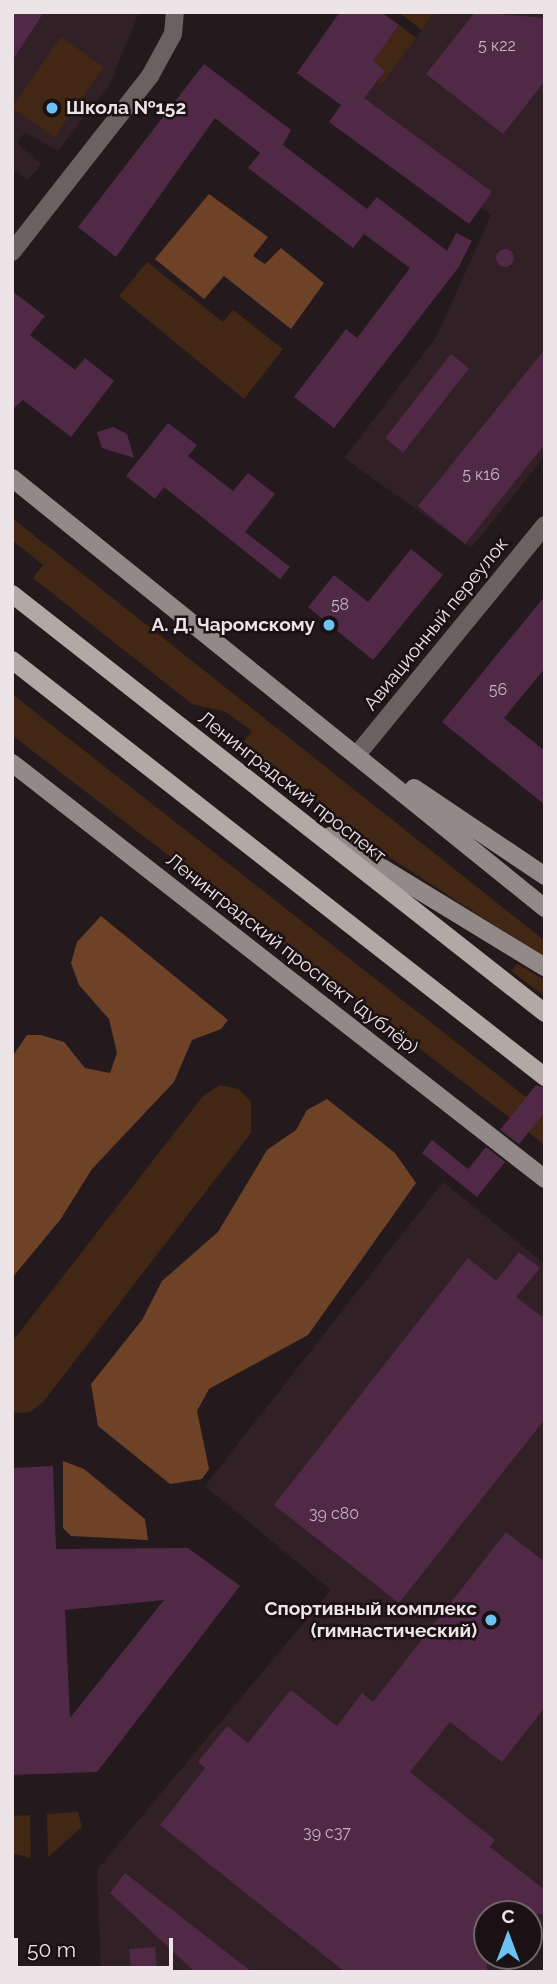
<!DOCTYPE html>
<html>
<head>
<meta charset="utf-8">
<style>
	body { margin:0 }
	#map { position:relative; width:557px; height:1984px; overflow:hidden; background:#241a1d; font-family:Raleway,sans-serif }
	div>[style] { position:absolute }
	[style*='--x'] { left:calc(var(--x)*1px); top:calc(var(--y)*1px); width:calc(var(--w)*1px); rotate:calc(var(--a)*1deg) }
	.built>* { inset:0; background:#312025 }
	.green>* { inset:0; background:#432715; transform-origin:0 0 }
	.forest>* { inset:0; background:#6d4226 }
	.building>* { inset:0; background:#502947; transform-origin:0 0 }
	.round { border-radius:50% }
	.minor>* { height:18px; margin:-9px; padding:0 9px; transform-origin:9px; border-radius:9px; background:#686261 }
	.secondary>* { height:18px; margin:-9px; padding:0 9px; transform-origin:9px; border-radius:9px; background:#938988 }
	.primary>* { height:18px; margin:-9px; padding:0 9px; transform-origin:9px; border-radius:9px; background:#b4a8a6 }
	.dots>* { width:19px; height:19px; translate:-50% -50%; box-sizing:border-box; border:4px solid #1b1114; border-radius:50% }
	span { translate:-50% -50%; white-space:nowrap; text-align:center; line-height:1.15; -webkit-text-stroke:5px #1b1114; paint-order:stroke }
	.number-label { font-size:16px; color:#c5b5be }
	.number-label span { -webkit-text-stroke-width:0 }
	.poi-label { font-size:19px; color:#ece4e6; font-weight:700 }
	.left { translate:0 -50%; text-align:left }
	.right { translate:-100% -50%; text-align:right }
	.street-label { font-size:19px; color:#ece4e6 }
	.frame { position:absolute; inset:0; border:14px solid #ece4e6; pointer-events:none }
	.north { position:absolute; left:473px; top:1900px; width:70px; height:70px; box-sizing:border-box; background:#1b1114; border:2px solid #6f6568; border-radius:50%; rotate:0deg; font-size:19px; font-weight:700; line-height:28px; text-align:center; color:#ece4e6 }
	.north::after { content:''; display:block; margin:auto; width:24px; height:32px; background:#6bc3f2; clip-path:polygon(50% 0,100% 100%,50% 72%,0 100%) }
	.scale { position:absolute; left:14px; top:1938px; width:159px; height:32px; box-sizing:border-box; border:4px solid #ece4e6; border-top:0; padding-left:9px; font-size:21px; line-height:24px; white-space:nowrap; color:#ece4e6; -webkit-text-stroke:5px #1b1114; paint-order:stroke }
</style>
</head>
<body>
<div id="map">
	<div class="built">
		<div style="clip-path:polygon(12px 12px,139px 12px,110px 84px,58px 151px,25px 132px,17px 143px,41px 164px,28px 181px,12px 168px)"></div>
		<div style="clip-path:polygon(340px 12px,381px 12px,399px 25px,364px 73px,378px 65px,385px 71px,381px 84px,435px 12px,545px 12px,545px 456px,471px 548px,344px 458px,436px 338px,491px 215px,297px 73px)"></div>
		<div style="clip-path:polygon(443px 1182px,545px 1264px,545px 1923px,529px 1943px,529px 1914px,487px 1914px,487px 1956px,519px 1956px,506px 1972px,101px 1972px,97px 1870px,331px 1590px,205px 1486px)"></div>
	</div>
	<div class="green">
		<div style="clip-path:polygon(398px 12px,435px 12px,422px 30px)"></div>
		<div style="clip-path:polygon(399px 25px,416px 38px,381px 85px,377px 82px,385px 71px,379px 65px,364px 73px)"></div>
		<div style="left:61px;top:37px;width:52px;height:86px;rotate:35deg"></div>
		<div style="clip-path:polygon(147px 262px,223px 322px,233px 310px,283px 349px,244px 399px,119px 296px)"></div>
		<div style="clip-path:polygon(12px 518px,545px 941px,545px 958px,372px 846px,213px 720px,244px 741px,252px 731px,226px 712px,192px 704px,33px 578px,43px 565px,12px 540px)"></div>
		<div style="clip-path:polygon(12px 694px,545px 1112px,545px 1145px,12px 735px)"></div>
		<div style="clip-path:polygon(517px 964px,545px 980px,545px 996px,511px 971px)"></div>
		<div style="clip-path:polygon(220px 1085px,238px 1089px,251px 1102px,251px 1133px,43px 1402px,30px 1412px,12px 1413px,12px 1342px,203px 1096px)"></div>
		<div style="clip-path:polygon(78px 1812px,82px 1827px,48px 1857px,47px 1814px)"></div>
		<div style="clip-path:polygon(30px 1815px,31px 1858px,12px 1853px,12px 1816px)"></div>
	</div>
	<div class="forest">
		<div style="clip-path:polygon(209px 194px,268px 237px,253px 256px,265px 264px,281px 248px,324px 283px,291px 329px,224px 276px,204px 299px,155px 259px)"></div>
		<div style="clip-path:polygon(101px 916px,228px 1020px,221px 1029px,192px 1040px,174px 1082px,92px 1169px,60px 1220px,12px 1278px,12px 1057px,27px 1035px,41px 1035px,64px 1042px,85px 1068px,110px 1073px,117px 1053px,109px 1019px,79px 985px,71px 963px,77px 942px)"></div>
		<div style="clip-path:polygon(327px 1099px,395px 1153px,416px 1183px,308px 1335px,209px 1389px,197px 1411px,209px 1469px,202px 1479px,170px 1484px,98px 1426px,91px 1384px,142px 1320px,162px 1281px,218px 1232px,267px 1150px,296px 1130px,307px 1110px)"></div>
		<div style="clip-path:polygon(63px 1461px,84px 1469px,145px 1519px,148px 1540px,71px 1536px,63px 1528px)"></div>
	</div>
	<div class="building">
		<div style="clip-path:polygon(12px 12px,44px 12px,12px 61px)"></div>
		<div style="clip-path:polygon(340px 12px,381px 12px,399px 25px,373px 61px,385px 71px,364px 98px,492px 192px,469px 224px,329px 122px,341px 105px,297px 73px)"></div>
		<div style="clip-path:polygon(475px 12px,545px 18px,545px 81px,503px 134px,426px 74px)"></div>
		<div style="clip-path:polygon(204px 64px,291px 130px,283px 145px,367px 209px,377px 197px,447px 251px,456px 233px,472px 241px,458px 268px,334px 428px,294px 397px,346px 329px,357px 338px,410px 268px,364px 234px,353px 248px,301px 208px,248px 168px,260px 153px,215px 118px,116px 257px,78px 227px)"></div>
		<div class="round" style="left:496px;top:249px;width:18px;height:18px"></div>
		<div style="clip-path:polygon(12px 291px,45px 316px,30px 335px,75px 370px,85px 358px,114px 381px,71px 437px,23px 400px,12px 410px)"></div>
		<div style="clip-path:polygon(545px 349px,545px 444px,465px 544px,418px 506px)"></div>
		<div style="left:451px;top:354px;width:23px;height:107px;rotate:38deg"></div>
		<div style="clip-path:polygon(168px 423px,197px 445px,188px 456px,233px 491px,248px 473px,275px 494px,245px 532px,290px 567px,280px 579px,164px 487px,155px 499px,126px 476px)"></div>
		<div style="clip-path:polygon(113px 427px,127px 434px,134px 458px,102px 448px,97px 432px)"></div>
		<div style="clip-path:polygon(411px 549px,443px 575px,373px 660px,308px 607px,334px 575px,368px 602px)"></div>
		<div style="clip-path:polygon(545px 596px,545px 668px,504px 718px,545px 751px,545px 805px,442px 722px)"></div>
		<div style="clip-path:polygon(536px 1085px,545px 1088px,545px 1112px,519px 1144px,500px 1130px)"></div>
		<div style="clip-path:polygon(432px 1140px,468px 1169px,486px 1147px,505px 1162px,477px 1197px,422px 1153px)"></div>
		<div style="clip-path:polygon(519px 1252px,540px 1268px,516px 1297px,545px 1319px,545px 1419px,399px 1603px,274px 1505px,468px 1258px,496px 1281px)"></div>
		<div style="clip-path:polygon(evenodd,53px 1466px,56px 1549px,188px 1548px,240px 1586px,97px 1772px,12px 1775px,12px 1468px,53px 1466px,164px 1600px,70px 1718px,65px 1610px,164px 1600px)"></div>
		<div style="clip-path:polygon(506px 1532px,545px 1562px,545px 1707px,502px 1762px,450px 1722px,410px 1772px,495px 1840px,490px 1847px,545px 1890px,545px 1914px,487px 1914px,487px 1972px,345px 1972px,160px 1825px,205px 1768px,198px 1762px,227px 1726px,248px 1743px,291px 1690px,337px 1726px,362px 1693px,373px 1702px)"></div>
		<div style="clip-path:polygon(125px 1873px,207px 1937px,252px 1972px,195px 1972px,110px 1893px)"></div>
		<div style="left:155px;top:1947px;width:25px;height:26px;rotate:85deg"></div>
	</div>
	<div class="minor">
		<div style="--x:12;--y:252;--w:224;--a:-51.9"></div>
		<div style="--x:150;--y:76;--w:48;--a:-61.3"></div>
		<div style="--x:173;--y:34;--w:22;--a:-85"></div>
		<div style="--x:360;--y:751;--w:292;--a:-50.7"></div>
	</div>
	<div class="secondary">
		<div style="--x:12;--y:478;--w:685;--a:38.9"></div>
		<div style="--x:12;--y:763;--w:676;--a:37.97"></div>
		<div style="--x:414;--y:788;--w:158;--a:33.9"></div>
		<div style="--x:330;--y:836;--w:252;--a:31.4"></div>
	</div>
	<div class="primary">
		<div style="--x:12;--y:594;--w:678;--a:38.17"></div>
		<div style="--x:12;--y:660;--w:677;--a:38.04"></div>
	</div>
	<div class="dots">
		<div style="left:52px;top:108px;background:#6bc3f2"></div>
		<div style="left:329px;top:625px;background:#6bc3f2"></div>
		<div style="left:491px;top:1620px;background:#6bc3f2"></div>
	</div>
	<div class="number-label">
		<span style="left:497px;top:46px">5 к22</span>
		<span style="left:481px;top:475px">5 к16</span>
		<span style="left:340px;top:605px">58</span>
		<span style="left:498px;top:690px">56</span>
		<span style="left:334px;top:1514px">39 с80</span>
		<span style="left:327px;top:1833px">39 с37</span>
	</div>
	<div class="poi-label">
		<span class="left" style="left:66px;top:108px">Школа №152</span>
		<span class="right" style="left:315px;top:625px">А. Д. Чаромскому</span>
		<span class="right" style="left:477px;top:1620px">Спортивный комплекс<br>(гимнастический)</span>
	</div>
	<div class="street-label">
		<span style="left:436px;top:624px;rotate:-51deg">Авиационный переулок</span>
		<span style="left:292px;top:787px;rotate:38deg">Ленинградский проспект</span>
		<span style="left:292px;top:954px;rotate:38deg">Ленинградский проспект (дублёр)</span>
	</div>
	<div class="frame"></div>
	<div class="north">С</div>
	<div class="scale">50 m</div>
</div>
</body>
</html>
